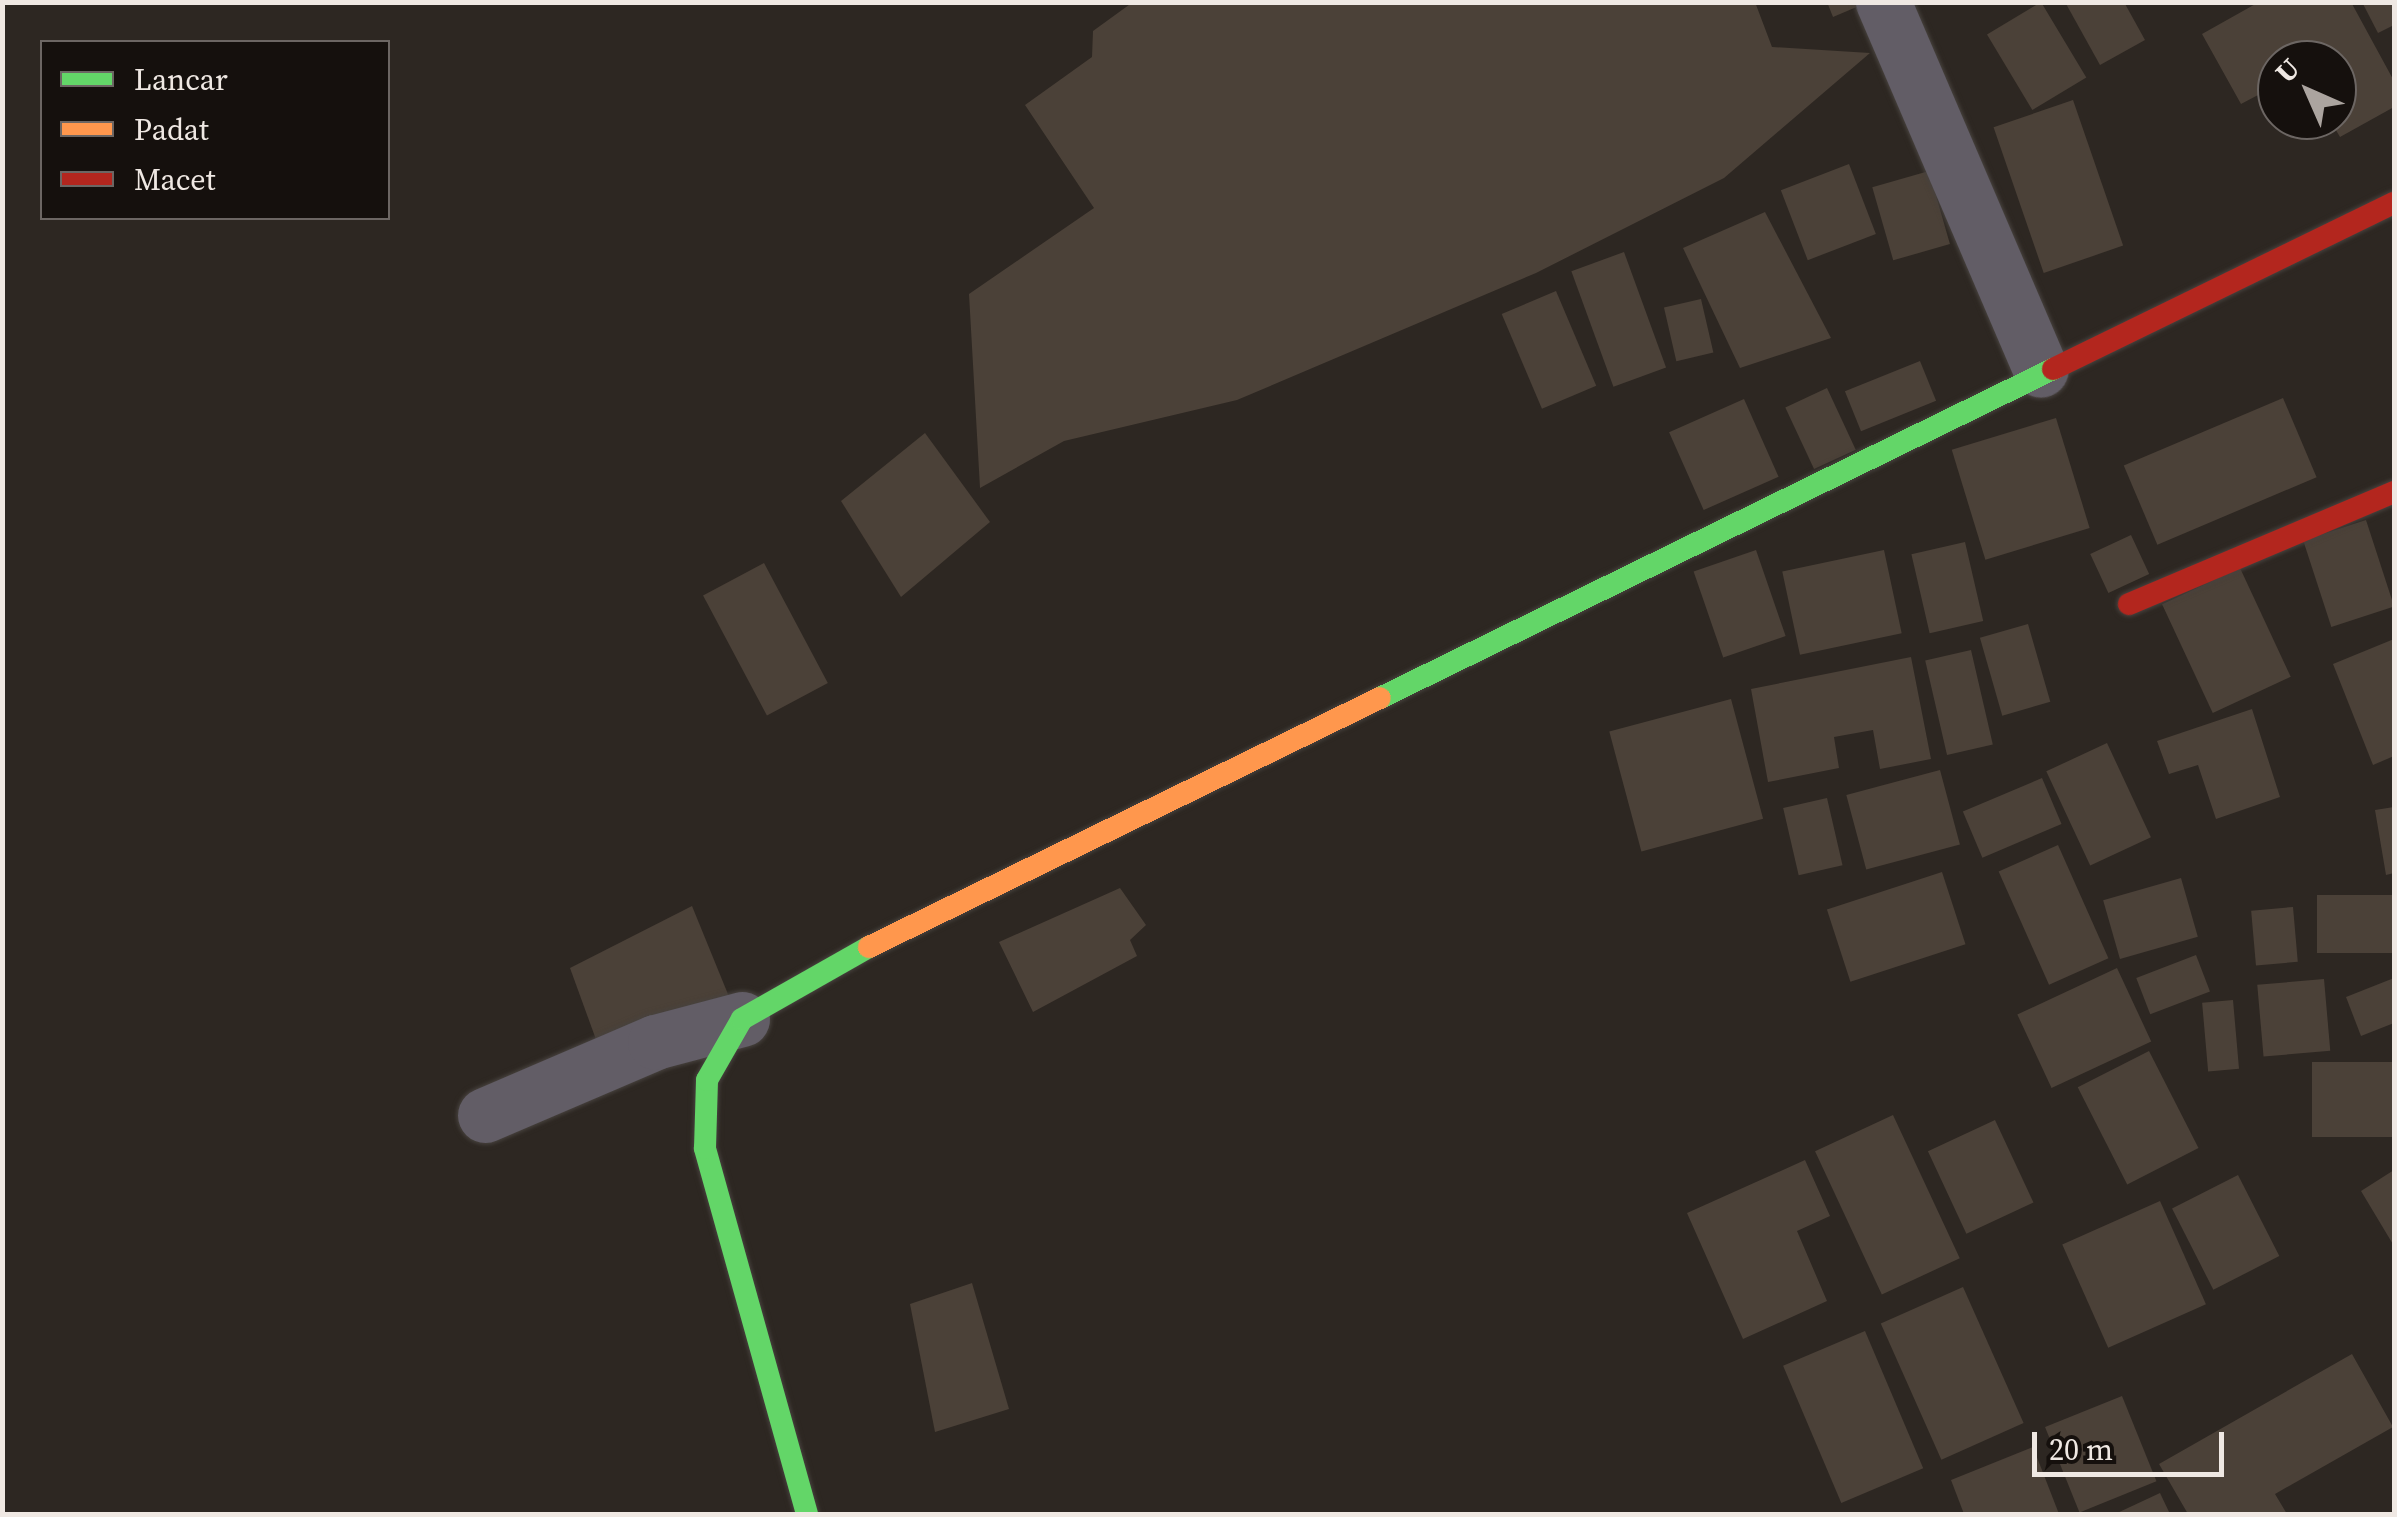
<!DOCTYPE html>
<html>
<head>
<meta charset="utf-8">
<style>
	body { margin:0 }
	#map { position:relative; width:2397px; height:1517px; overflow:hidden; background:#2d2722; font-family:"Source Serif 4",serif }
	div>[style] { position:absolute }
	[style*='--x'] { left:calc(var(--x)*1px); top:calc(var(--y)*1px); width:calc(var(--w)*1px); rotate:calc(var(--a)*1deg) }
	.building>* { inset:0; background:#4b4138; transform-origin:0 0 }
	.roads { filter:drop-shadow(0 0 2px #47423e) drop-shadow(0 0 2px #47423e) }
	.street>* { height:55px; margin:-27.5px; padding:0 27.5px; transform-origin:27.5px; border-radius:27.5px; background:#625d66 }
	.fast>* { height:22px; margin:-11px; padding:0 11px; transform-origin:11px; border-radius:11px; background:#63d668 }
	.slow>* { height:22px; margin:-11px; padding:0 11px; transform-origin:11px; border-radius:11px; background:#ff974d }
	.jam>* { height:22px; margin:-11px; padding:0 11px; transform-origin:11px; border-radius:11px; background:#b3261e }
	span { translate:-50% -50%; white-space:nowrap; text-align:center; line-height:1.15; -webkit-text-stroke:8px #15100d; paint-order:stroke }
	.frame { position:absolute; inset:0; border:5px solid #efe8e3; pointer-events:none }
	.legend { position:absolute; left:40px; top:40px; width:350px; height:180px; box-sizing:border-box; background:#15100d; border:2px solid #6c6663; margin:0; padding:12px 18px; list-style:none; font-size:30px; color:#efe8e3 }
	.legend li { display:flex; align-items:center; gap:20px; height:50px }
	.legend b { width:50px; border:2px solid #6c6663 }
	.north { position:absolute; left:2257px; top:40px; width:100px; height:100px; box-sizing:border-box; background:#15100d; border:2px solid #6c6663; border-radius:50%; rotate:315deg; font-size:28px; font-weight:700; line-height:40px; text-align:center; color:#efe8e3 }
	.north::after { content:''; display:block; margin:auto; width:35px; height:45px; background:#aba49f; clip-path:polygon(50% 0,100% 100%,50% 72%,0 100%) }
	.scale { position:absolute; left:2032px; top:1432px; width:192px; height:45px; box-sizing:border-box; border:5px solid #efe8e3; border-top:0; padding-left:12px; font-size:30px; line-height:35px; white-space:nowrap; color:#efe8e3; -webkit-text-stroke:8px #15100d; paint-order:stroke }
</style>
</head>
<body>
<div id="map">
	<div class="building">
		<div style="clip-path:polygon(1133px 2px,1755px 2px,1772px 47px,1870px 53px,1724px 178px,1536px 273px,1237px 400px,1064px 441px,980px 488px,969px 294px,1094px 208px,1025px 105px,1092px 57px,1093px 31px)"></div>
		<div style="clip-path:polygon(1827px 2px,1866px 2px,1866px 3px,1833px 17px)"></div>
		<div style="left:2041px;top:2px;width:88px;height:63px;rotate:59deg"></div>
		<div style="clip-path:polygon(2065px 2px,2124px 2px,2145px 40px,2100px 65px)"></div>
		<div style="clip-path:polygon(2259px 2px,2351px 2px,2394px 81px,2394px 107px,2340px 137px,2330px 120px,2337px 60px,2277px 60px,2277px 85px,2241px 104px,2202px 34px)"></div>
		<div style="clip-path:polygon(2362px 2px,2394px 2px,2394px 25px,2378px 33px)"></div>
		<div style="left:2073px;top:100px;width:154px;height:84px;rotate:71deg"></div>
		<div style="left:1849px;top:164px;width:75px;height:73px;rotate:69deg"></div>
		<div style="left:1929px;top:171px;width:76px;height:59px;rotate:74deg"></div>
		<div style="clip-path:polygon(1765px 212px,1831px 338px,1740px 368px,1683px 248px)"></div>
		<div style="left:1624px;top:252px;width:123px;height:56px;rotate:70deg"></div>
		<div style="left:1556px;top:291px;width:103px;height:59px;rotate:67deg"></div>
		<div style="left:1701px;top:299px;width:55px;height:38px;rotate:77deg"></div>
		<div style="left:1920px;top:361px;width:43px;height:81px;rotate:68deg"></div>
		<div style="left:1827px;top:388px;width:68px;height:46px;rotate:65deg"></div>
		<div style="left:2283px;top:398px;width:86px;height:173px;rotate:67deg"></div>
		<div style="left:1744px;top:399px;width:85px;height:82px;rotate:66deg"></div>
		<div style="left:2056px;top:418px;width:115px;height:109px;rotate:73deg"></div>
		<div style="clip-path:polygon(925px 433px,990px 522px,901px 597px,841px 501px)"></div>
		<div style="left:2366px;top:520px;width:91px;height:66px;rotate:72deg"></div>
		<div style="left:2131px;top:535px;width:43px;height:45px;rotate:65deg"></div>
		<div style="left:1965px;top:542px;width:81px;height:55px;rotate:77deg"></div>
		<div style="left:1756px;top:550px;width:91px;height:66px;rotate:71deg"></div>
		<div style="left:1884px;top:550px;width:85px;height:104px;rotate:78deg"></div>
		<div style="left:764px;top:563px;width:136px;height:69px;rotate:62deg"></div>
		<div style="left:2240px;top:568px;width:120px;height:86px;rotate:65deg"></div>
		<div style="left:2028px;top:624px;width:81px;height:50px;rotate:74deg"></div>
		<div style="clip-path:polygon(2394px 639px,2394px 756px,2373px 765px,2333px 664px)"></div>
		<div style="left:1971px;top:650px;width:97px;height:47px;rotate:77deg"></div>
		<div style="clip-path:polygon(1911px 657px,1931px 759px,1880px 769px,1873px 730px,1834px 737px,1839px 768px,1768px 782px,1751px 689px)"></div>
		<div style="left:1731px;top:699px;width:124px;height:126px;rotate:75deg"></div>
		<div style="clip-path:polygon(2252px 709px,2280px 797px,2216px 819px,2198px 765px,2169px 774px,2157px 741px)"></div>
		<div style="left:2107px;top:743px;width:104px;height:67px;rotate:65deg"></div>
		<div style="left:1940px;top:770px;width:77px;height:97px;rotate:75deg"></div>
		<div style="left:2042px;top:778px;width:50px;height:86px;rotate:67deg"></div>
		<div style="left:1827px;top:798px;width:69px;height:45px;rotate:77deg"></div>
		<div style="clip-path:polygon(2394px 807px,2394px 873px,2386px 875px,2375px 810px)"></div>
		<div style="left:2058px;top:845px;width:124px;height:65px;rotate:66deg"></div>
		<div style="left:1942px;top:872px;width:76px;height:121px;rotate:72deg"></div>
		<div style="left:2181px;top:878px;width:61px;height:81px;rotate:74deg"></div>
		<div style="clip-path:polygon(1120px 888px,1146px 925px,1130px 940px,1137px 956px,1033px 1012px,999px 942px)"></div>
		<div style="left:2394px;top:895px;width:58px;height:77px;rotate:90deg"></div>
		<div style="clip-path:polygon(692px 906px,732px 1004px,598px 1045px,570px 968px)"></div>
		<div style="left:2293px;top:907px;width:55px;height:42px;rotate:85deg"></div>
		<div style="left:2196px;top:955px;width:39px;height:64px;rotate:69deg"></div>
		<div style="left:2117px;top:968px;width:81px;height:110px;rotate:65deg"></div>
		<div style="clip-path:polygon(2394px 978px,2394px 1023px,2361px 1036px,2346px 997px)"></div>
		<div style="left:2324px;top:979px;width:72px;height:67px;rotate:85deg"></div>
		<div style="left:2233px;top:1000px;width:69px;height:31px;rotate:85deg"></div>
		<div style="left:2149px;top:1051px;width:109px;height:80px;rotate:63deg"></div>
		<div style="left:2394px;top:1062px;width:75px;height:82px;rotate:90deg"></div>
		<div style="left:1893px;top:1115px;width:158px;height:86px;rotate:65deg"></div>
		<div style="left:1995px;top:1120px;width:91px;height:74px;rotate:65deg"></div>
		<div style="clip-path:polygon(1805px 1160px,1830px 1216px,1797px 1231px,1827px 1301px,1743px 1339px,1687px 1213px)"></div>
		<div style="clip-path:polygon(2394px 1170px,2394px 1246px,2361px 1191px)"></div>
		<div style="left:2238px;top:1175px;width:91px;height:74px;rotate:63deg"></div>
		<div style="left:2160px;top:1201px;width:113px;height:107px;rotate:66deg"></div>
		<div style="clip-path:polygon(972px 1283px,1009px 1409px,935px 1432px,910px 1304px)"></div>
		<div style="left:1963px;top:1287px;width:149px;height:90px;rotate:66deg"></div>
		<div style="left:1865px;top:1331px;width:149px;height:89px;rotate:67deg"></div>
		<div style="clip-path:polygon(2352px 1354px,2393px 1427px,2275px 1494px,2287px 1514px,2188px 1514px,2159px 1464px)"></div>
		<div style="left:2122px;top:1396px;width:92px;height:83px;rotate:68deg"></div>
		<div style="clip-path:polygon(2033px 1447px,2059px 1514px,1964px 1514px,1951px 1480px)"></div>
		<div style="clip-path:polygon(2160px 1493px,2170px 1514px,2115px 1514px)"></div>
	</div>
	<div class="roads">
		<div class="street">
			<div style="--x:1883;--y:2;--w:400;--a:66.8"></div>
			<div style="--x:485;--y:1115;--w:185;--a:-23.2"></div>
			<div style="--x:655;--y:1042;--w:90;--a:-14.8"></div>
		</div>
		<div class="fast">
			<div style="--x:1380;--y:698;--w:749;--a:-26.05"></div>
			<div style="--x:807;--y:1514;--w:380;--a:-105.6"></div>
			<div style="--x:705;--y:1148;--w:68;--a:-88.3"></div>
			<div style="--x:707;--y:1080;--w:70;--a:-60.2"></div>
			<div style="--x:742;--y:1019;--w:146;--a:-29.6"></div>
		</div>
		<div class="slow">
			<div style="--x:869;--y:947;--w:568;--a:-25.98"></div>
		</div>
		<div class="jam">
			<div style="--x:2053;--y:369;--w:379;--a:-26"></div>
			<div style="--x:2129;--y:604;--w:288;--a:-22.9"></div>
		</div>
	</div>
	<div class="frame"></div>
	<ul class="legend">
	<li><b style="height:12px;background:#63d668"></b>Lancar</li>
	<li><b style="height:12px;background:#ff974d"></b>Padat</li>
	<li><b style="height:12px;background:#b3261e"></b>Macet</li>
	</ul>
	<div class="north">U</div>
	<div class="scale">20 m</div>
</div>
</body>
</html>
